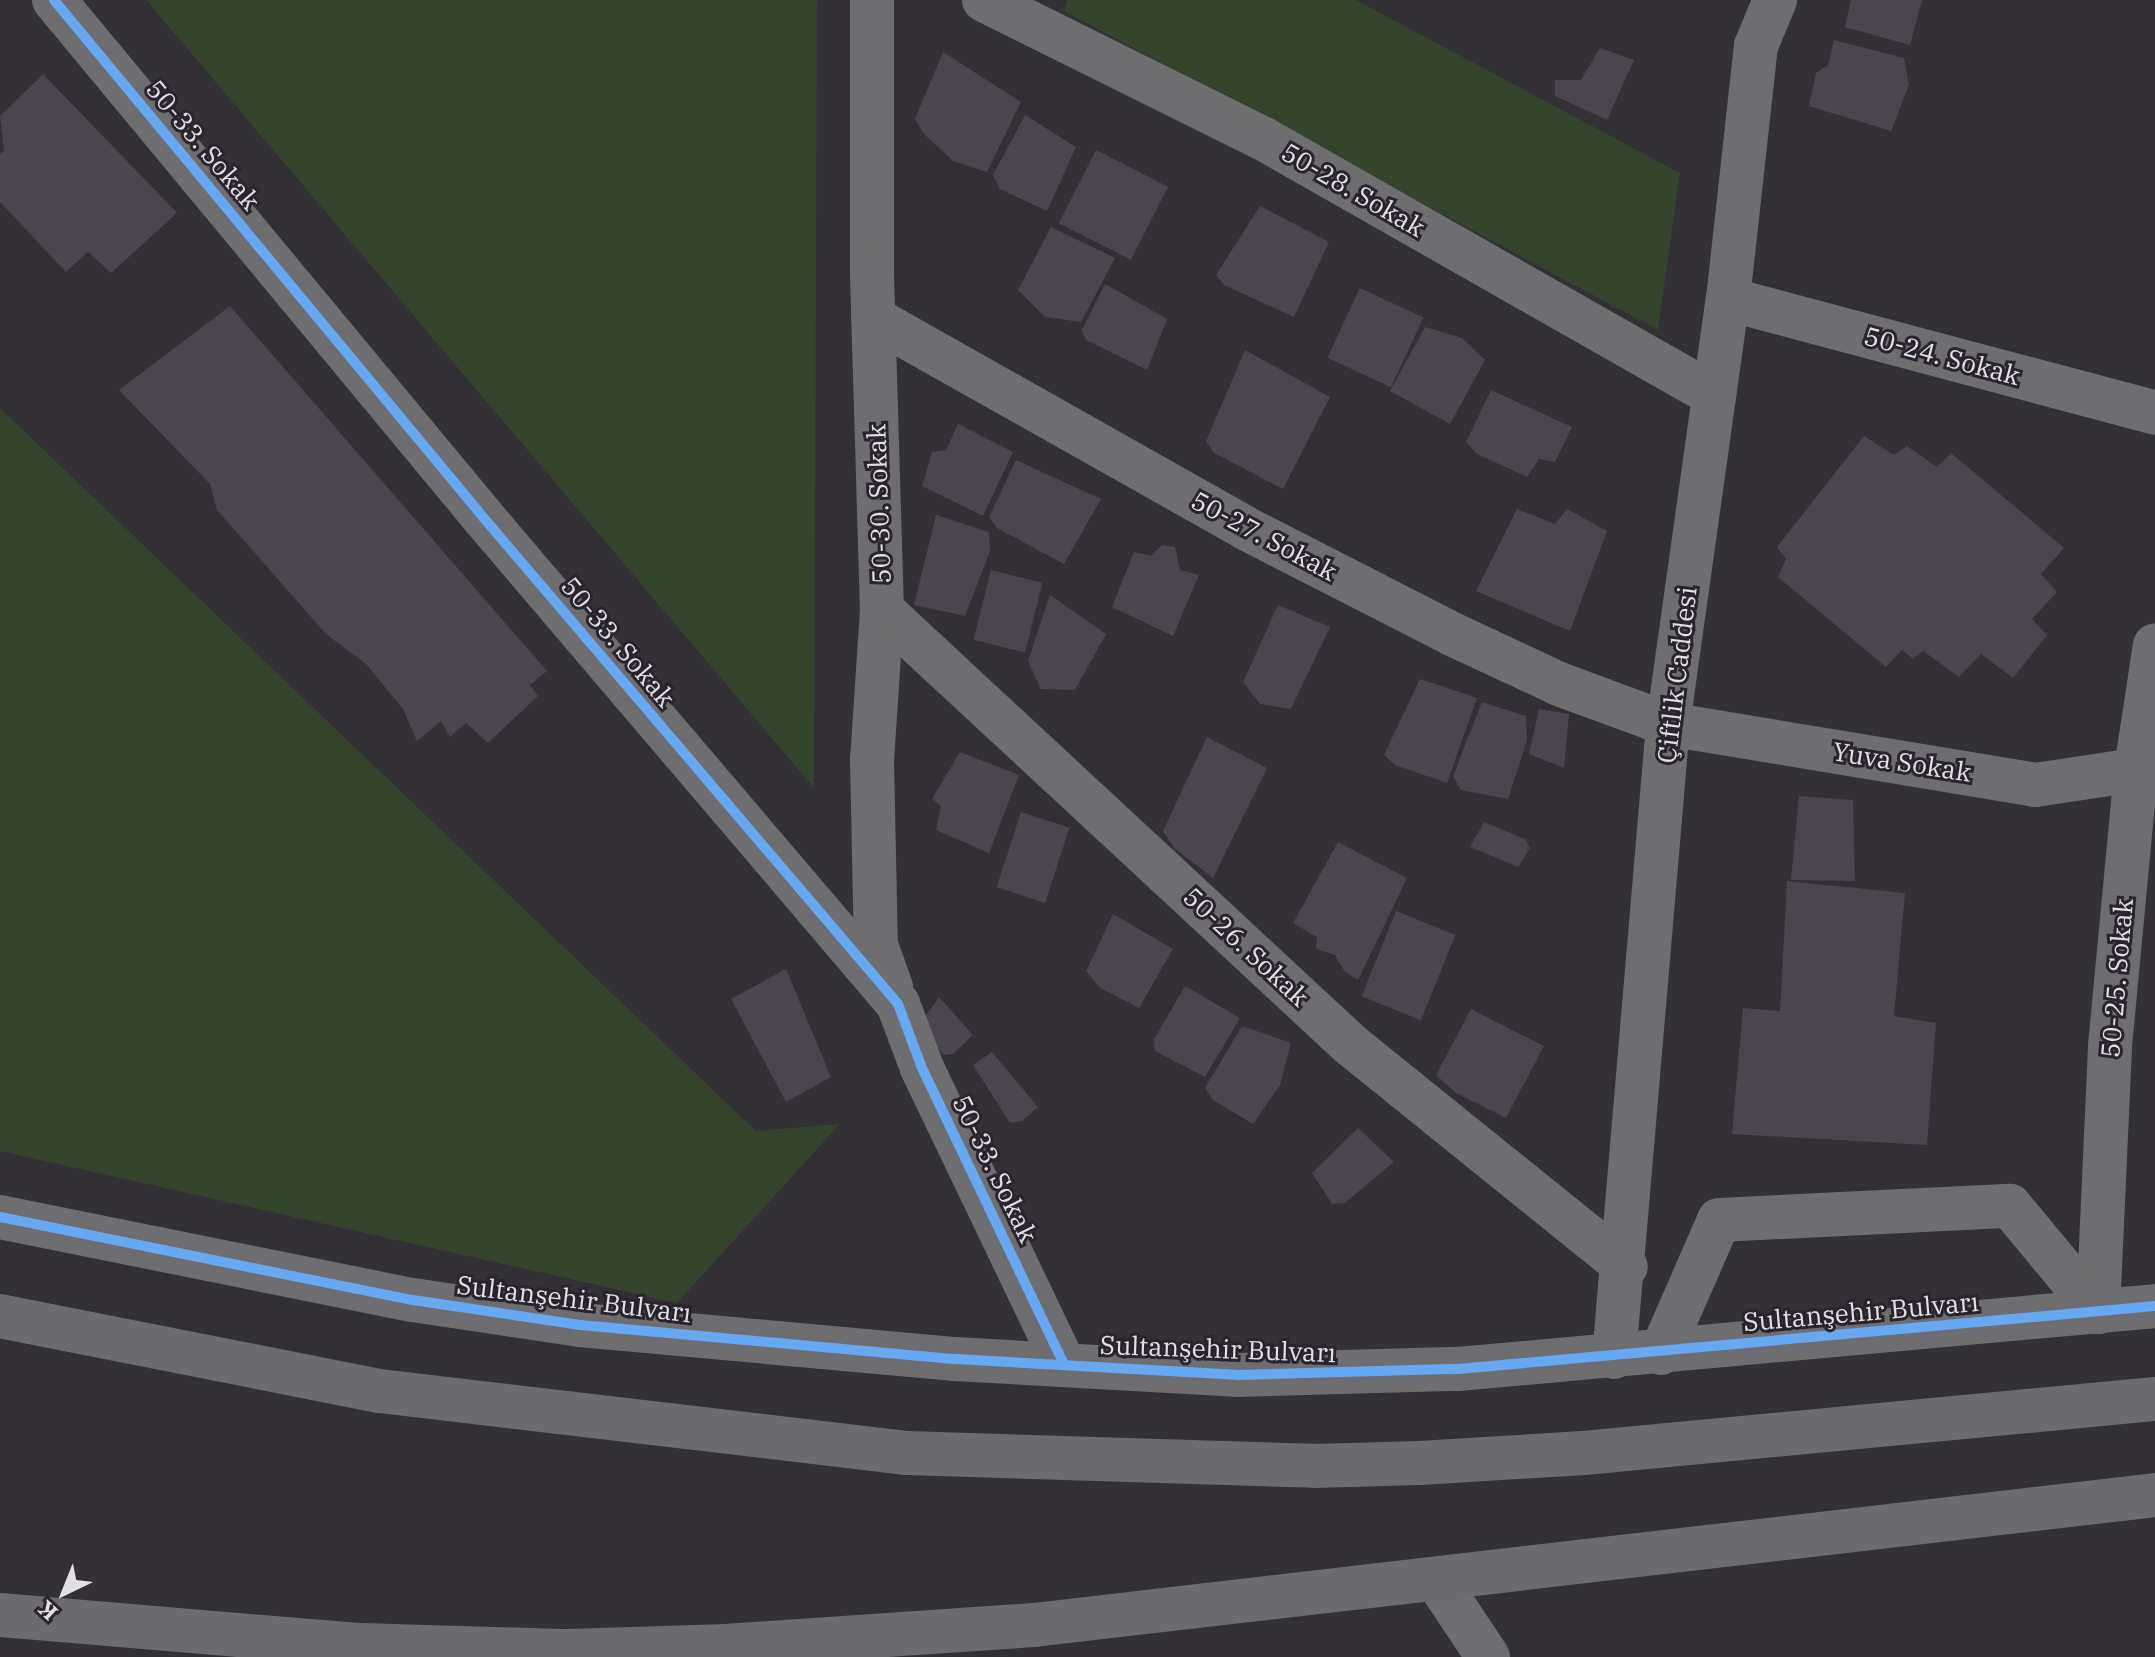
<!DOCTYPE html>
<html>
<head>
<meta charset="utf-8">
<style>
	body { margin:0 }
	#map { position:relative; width:2155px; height:1657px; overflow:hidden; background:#333036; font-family:"IBM Plex Serif",serif }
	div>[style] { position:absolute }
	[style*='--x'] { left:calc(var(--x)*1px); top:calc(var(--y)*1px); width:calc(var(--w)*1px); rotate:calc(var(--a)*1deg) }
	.green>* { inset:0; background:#35442c }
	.building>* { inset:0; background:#4b4550; transform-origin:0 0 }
	.minor>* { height:44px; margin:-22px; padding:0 22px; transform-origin:22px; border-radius:22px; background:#6e6d6f }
	.highway>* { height:44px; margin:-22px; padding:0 22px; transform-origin:22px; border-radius:22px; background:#6c6b6e }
	.cycleway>* { height:10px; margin:-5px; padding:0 5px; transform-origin:5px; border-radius:5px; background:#66a8f1 }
	span { translate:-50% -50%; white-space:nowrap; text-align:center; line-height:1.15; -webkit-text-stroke:6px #2a242e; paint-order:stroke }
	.street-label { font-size:26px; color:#e2dfe5 }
	.north { position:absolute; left:24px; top:1553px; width:80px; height:80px; -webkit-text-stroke:6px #2a242e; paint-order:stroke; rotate:223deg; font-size:22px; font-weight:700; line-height:32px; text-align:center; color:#e2dfe5 }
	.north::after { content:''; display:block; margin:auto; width:28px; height:36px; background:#e2dfe5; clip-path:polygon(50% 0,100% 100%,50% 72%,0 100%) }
</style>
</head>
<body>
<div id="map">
	<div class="green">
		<div style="clip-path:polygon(146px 0,817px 0,814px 788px)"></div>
		<div style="clip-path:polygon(1067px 0,1356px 0,1680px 173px,1658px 330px,1064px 11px)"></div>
		<div style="clip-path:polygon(0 408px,756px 1131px,840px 1124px,677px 1303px,0 1151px)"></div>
	</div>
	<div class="building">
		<div style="clip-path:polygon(1851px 0,1922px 0,1910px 45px,1845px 27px)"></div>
		<div style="clip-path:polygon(1834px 40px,1904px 58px,1909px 85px,1891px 131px,1809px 106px,1816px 73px,1828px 65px)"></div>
		<div style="clip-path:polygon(1600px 48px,1634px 60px,1607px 120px,1555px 96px,1555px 80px,1581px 80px)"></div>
		<div style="clip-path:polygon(943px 52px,1021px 102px,987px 172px,953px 161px,924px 134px,915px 119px)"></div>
		<div style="clip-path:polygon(43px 74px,177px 213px,111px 273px,88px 252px,66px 272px,0 202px,0 154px,4px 151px,0 116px)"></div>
		<div style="clip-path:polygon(1025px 115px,1076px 147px,1047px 211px,1000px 189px,993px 175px)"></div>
		<div style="left:1096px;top:150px;width:81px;height:82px;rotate:27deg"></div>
		<div style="clip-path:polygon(1260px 206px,1329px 242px,1294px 317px,1224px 285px,1216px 275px)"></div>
		<div style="clip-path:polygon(1051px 227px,1115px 258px,1081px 322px,1045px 317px,1018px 290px)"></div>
		<div style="clip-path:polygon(1105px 284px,1167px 319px,1147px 370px,1086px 340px,1082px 330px)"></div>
		<div style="left:1360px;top:288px;width:70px;height:77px;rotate:25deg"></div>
		<div style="clip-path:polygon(230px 306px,547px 671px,530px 685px,538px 696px,488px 743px,466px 723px,450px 737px,441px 721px,417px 741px,403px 709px,366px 664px,326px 634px,217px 510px,210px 484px,119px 390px)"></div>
		<div style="clip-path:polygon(1425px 327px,1462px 338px,1485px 360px,1450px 424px,1390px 391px)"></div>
		<div style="clip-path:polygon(1245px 350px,1330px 397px,1283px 489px,1214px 453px,1206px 441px)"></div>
		<div style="clip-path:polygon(1491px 390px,1572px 427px,1555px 462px,1539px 459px,1527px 477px,1477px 454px,1466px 442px)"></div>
		<div style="clip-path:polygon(958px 424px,1013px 452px,983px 516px,922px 486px,932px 452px,946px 450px)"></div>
		<div style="clip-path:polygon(1864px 436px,1894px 455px,1907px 446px,1937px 467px,1951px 453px,2064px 548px,2041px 574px,2057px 592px,2032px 619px,2047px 635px,2013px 678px,1981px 654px,1959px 677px,1923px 651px,1913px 659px,1902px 650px,1886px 667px,1778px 577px,1786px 559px,1777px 547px)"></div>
		<div style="clip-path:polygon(1016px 460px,1101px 499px,1064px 564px,997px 528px,989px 517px)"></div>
		<div style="clip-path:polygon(1517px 509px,1555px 524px,1567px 509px,1607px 531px,1570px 631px,1476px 591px)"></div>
		<div style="clip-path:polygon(936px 515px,989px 532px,990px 551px,965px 616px,914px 605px)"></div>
		<div style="clip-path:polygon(1162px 545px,1175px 547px,1180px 570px,1199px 575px,1173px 636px,1112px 607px,1134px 552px,1151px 556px)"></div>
		<div style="left:991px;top:570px;width:53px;height:72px;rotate:14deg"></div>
		<div style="clip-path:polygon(1050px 595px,1106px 634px,1075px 690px,1041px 689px,1028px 661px)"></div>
		<div style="clip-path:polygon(1278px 605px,1330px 627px,1291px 709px,1260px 704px,1243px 682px)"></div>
		<div style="clip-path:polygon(1420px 679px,1477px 698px,1447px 783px,1395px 765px,1384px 755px)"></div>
		<div style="clip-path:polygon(1482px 702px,1526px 716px,1527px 740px,1508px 799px,1461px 790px,1453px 776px)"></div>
		<div style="clip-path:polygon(1539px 709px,1569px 714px,1564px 768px,1529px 754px)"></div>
		<div style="clip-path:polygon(1207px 737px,1267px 768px,1213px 878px,1174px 848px,1163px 831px)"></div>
		<div style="clip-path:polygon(960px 752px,1019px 775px,989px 853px,936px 830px,941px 806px,932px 799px)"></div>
		<div style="clip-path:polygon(1799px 796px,1853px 800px,1855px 881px,1791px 880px)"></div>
		<div style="left:1021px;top:812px;width:51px;height:79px;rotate:18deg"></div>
		<div style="clip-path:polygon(1484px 822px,1525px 839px,1530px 848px,1518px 867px,1470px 847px)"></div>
		<div style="clip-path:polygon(1338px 842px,1407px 878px,1358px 980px,1345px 972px,1335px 955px,1316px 949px,1317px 937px,1293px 923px)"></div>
		<div style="clip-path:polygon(1787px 881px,1905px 893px,1894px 1016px,1936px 1023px,1927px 1145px,1732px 1134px,1743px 1008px,1780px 1011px)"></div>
		<div style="left:1396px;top:911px;width:64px;height:92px;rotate:22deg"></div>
		<div style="clip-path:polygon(1113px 914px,1173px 949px,1139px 1008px,1100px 988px,1086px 971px)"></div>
		<div style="clip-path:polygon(786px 969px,831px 1077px,786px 1102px,731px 999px)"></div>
		<div style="clip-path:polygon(1185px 986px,1240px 1018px,1205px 1077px,1155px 1051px,1154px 1039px)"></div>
		<div style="clip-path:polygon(939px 997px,973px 1035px,953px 1054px,943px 1055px,920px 1024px)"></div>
		<div style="clip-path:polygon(1471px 1009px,1544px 1046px,1506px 1118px,1456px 1093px,1436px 1075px)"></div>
		<div style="clip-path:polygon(1242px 1026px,1291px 1043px,1280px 1085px,1253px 1124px,1213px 1100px,1205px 1088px)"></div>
		<div style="clip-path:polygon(992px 1052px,1038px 1107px,1022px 1121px,1010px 1123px,973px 1065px)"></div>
		<div style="clip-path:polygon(1358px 1128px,1394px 1162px,1345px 1203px,1332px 1204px,1312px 1173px)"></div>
	</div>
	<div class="minor">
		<div style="--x:54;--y:0;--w:672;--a:50.31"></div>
		<div style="--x:483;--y:517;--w:640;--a:49.56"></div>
		<div style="--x:898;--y:1004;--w:68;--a:69.4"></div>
		<div style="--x:922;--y:1068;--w:329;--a:64.4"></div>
		<div style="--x:872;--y:0;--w:275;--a:90"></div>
		<div style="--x:872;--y:275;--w:335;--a:88.3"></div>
		<div style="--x:882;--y:610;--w:150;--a:93.8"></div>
		<div style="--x:872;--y:760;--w:185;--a:88.8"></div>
		<div style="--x:876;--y:945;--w:45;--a:70.3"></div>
		<div style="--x:984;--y:0;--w:313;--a:26.4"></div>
		<div style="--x:1264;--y:139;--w:518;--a:29.64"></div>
		<div style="--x:1728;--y:299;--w:442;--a:14.9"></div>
		<div style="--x:873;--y:318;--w:429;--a:29.4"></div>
		<div style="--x:1247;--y:529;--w:230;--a:27.1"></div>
		<div style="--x:1452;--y:634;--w:118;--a:25"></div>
		<div style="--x:1559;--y:684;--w:116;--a:20.2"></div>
		<div style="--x:1668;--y:724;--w:372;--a:9.4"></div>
		<div style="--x:2035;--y:785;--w:121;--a:-8.5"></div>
		<div style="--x:882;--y:610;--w:640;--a:42.85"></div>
		<div style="--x:1351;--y:1045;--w:353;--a:38.9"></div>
		<div style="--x:0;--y:1217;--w:421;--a:11.4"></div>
		<div style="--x:413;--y:1300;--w:169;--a:8.5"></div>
		<div style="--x:580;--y:1325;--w:377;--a:5.2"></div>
		<div style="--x:955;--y:1359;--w:282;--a:3.2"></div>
		<div style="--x:1237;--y:1375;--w:221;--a:-1.6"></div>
		<div style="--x:1458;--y:1369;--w:700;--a:-5.16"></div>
		<div style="--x:2098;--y:1312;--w:266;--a:-87.4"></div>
		<div style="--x:2110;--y:1046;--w:278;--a:-84.6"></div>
		<div style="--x:2136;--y:769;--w:125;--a:-81.3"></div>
		<div style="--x:1661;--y:1353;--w:145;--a:-66.4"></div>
		<div style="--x:1719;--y:1220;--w:291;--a:-2.8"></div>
		<div style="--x:2010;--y:1206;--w:138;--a:50.3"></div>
		<div style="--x:1614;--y:1357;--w:635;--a:-85.12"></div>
		<div style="--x:1668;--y:724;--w:429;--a:-82"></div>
		<div style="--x:1728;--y:299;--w:255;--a:-83.7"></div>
		<div style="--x:1756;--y:46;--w:50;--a:-67.6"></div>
		<div style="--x:1438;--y:1582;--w:90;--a:56.3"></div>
	</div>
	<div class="highway">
		<div style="--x:0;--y:1316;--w:387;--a:11.2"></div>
		<div style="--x:380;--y:1391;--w:531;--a:6.71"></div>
		<div style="--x:907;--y:1453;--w:407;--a:1.8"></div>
		<div style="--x:1314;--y:1466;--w:106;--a:-1.6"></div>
		<div style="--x:1420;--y:1463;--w:164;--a:-3.5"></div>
		<div style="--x:1584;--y:1453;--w:574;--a:-5.4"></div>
		<div style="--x:0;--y:1615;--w:362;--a:4.8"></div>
		<div style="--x:361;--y:1645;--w:207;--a:1.7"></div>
		<div style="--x:568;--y:1651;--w:158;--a:-1.8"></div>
		<div style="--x:726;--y:1646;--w:309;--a:-3.9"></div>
		<div style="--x:1034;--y:1625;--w:1129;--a:-6.61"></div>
	</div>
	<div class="cycleway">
		<div style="--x:54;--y:0;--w:672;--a:50.31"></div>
		<div style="--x:483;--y:517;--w:640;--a:49.56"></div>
		<div style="--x:898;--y:1004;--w:68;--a:69.4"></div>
		<div style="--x:922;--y:1068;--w:329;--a:64.4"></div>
		<div style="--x:0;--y:1217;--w:421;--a:11.4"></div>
		<div style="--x:413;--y:1300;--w:169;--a:8.5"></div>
		<div style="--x:580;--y:1325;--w:377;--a:5.2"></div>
		<div style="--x:955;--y:1359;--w:282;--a:3.2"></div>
		<div style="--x:1237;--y:1375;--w:221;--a:-1.6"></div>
		<div style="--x:1458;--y:1369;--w:700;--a:-5.16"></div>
	</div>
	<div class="street-label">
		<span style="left:203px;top:145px;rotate:50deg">50-33. Sokak</span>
		<span style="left:1353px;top:190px;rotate:30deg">50-28. Sokak</span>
		<span style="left:1942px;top:356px;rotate:15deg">50-24. Sokak</span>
		<span style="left:879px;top:504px;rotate:-92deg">50-30. Sokak</span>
		<span style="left:1264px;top:536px;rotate:28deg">50-27. Sokak</span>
		<span style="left:618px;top:642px;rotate:50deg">50-33. Sokak</span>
		<span style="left:1677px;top:675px;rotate:-83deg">Çiftlik Caddesi</span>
		<span style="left:1902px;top:762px;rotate:9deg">Yuva Sokak</span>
		<span style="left:1246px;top:947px;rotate:43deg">50-26. Sokak</span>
		<span style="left:2117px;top:978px;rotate:-85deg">50-25. Sokak</span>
		<span style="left:995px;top:1169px;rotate:64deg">50-33. Sokak</span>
		<span style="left:574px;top:1299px;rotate:7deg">Sultanşehir Bulvarı</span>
		<span style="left:1861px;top:1312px;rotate:-5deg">Sultanşehir Bulvarı</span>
		<span style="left:1218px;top:1349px;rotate:2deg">Sultanşehir Bulvarı</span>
	</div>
	<div class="north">K</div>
</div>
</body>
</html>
